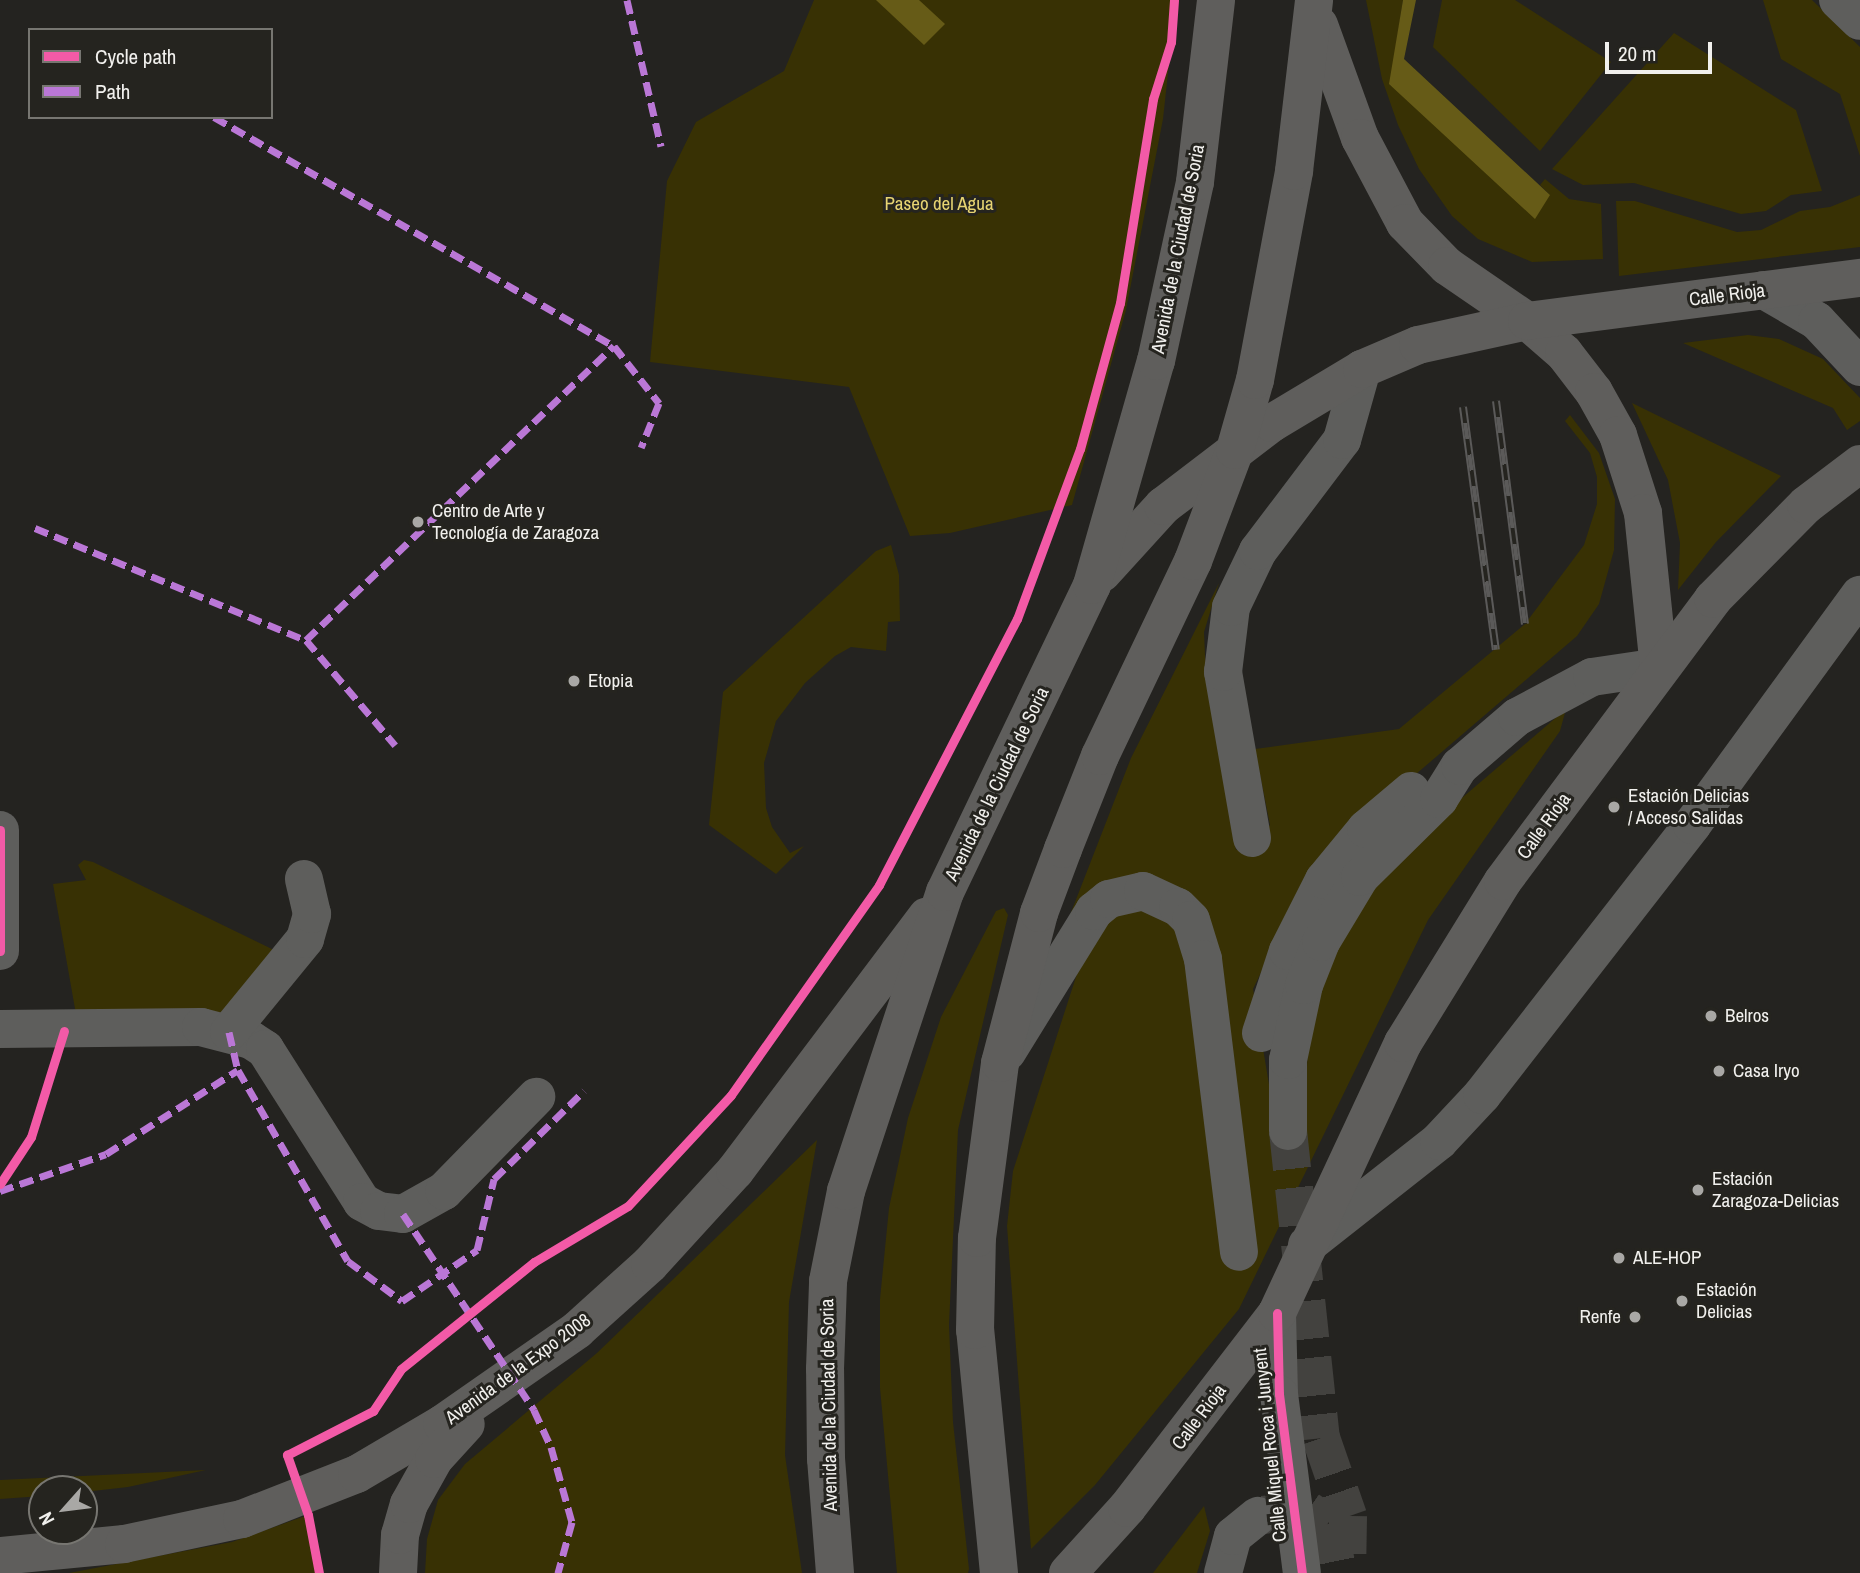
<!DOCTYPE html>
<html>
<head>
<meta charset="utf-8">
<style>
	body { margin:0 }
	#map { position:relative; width:1860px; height:1573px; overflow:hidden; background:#242320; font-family:"Archivo Narrow",sans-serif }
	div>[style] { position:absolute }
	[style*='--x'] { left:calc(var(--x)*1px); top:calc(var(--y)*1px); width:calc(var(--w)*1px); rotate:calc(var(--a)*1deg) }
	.green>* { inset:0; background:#383104 }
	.water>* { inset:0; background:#665b17 }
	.minor-tunnel>* { height:38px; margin-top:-19px; transform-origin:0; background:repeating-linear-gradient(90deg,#43423f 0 38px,transparent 0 57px) }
	.minor>* { height:38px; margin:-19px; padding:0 19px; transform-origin:19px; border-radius:19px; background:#5e5e5c }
	.major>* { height:38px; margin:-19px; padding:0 19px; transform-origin:19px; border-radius:19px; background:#5f5e5c }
	.rail>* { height:8px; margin-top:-4px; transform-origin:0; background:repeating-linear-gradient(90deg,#25241f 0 16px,#5b5a59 0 32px); box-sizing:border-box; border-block:2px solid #5b5a59 }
	.quiet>* { height:7px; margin-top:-3.5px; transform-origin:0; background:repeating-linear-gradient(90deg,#ba77d6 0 14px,transparent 0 21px) }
	.cycleway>* { height:9px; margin:-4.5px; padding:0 4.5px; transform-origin:4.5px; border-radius:4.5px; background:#f35aa7 }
	.dots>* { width:19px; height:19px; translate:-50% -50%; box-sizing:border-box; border:4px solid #25241f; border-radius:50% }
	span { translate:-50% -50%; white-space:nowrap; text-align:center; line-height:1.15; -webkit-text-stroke:6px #25241f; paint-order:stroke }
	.park-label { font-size:19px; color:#e7d472 }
	.street-label { font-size:19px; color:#f1f0ed }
	.poi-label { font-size:19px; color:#f1f0ed }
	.left { translate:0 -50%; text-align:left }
	.right { translate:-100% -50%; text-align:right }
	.legend { position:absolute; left:28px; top:28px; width:245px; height:91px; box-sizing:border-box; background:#25241f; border:2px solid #777671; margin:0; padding:9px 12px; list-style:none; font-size:21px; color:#f1f0ed }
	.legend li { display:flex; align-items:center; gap:14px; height:35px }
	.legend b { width:35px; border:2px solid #777671 }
	.north { position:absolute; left:28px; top:1475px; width:70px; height:70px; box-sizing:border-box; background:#25241f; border:2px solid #777671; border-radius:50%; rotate:242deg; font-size:19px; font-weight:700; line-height:28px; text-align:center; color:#f1f0ed }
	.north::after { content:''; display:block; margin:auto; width:24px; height:32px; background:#a9a8a5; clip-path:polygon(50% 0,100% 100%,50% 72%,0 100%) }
	.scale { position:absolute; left:1605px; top:42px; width:107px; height:32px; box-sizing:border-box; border:4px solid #f1f0ed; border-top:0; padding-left:9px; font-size:21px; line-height:24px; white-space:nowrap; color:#f1f0ed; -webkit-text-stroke:5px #25241f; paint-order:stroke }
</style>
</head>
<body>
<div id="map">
	<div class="green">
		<div style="clip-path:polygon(814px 0,1176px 0,1163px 119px,1126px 310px,1072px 505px,950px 533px,910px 536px,849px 387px,650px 362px,667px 181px,696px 122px,784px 71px)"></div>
		<div style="clip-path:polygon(1366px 0,1403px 0,1390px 85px,1550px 195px,1540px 185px,1545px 179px,1569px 199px,1601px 204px,1603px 259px,1532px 262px,1478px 239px,1452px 216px,1419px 169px,1398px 125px,1382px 79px)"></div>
		<div style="clip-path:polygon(1442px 0,1515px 0,1611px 62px,1540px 151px,1433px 47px)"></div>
		<div style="clip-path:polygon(1763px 0,1812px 0,1860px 47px,1860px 156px,1840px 94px,1781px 59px)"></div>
		<div style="clip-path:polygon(1674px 33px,1796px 110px,1822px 191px,1791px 195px,1766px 211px,1741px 214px,1634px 183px,1583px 185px,1552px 169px)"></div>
		<div style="clip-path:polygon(1860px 195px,1860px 247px,1619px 276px,1616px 201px,1635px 201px,1737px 232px,1761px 230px,1800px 211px,1830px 207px)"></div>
		<div style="clip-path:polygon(1748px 335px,1779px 339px,1823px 359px,1860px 398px,1860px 421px,1847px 430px,1833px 408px,1683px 343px)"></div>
		<div style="clip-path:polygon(1632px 403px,1781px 476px,1716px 542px,1678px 590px,1680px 543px,1668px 480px)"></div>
		<div style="clip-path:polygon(1570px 415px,1599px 453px,1615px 499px,1614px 550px,1599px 604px,1577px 636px,1345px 835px,1301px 890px,1253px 989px,1278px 1138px,1305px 1132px,1308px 1034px,1320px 983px,1376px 880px,1408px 844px,1566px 709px,1560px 731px,1428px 920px,1239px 1309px,1095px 1485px,1031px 1549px,1007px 1226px,1013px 1171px,1087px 943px,1106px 916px,1121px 910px,1149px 906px,1164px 911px,1187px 931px,1232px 1263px,1252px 1257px,1221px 999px,1211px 946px,1196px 906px,1170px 888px,1142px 879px,1101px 892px,1074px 918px,1070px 915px,1131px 758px,1219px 583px,1204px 632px,1205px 656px,1236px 850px,1270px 825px,1255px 749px,1399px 729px,1525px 624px,1584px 545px,1597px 504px,1597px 477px,1590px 453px,1565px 421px)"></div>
		<div style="clip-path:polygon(891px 545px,899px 575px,900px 621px,888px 622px,886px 651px,851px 647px,835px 656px,805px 683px,776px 721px,764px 763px,766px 808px,772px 827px,790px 853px,804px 846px,776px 874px,709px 825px,723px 692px,876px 551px)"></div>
		<div style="clip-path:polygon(84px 860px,93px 862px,278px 952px,224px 1012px,77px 1020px,53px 884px,86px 880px,78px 865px)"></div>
		<div style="clip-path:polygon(1004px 908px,1008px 915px,958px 1130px,949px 1325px,953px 1422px,969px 1569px,968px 1573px,897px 1573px,880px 1388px,880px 1299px,889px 1208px,908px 1118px,941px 1017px,996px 911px)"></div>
		<div style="clip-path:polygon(817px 1140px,789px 1302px,785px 1455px,802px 1573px,425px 1573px,427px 1539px,438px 1500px,465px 1464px,597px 1353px)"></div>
		<div style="clip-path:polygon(206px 1470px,128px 1487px,84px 1492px,42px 1489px,42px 1496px,0 1499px,0 1480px)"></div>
		<div style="clip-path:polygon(1204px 1506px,1210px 1531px,1197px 1573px,1153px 1573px)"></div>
		<div style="clip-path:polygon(308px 1515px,319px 1573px,69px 1573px,232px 1542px)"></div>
	</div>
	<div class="water">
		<div style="clip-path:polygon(876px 0,919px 0,945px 24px,924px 45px)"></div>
		<div style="clip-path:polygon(1403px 0,1416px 0,1404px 59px,1550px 195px,1535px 219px,1389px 84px)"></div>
	</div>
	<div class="minor-tunnel">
		<div style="--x:1288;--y:1131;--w:309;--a:83.9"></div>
		<div style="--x:1321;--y:1438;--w:83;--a:70.9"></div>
		<div style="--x:1348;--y:1516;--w:57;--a:91"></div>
		<div style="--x:1263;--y:1515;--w:45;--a:-6.3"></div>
		<div style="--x:1308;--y:1510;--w:24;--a:35"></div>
		<div style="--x:1328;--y:1524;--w:45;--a:78.4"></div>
	</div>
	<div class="minor">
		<div style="--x:1838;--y:0;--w:30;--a:44"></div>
		<div style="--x:1764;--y:290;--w:61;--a:30.3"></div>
		<div style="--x:1817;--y:321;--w:63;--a:46.9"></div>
		<div style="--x:0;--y:830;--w:121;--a:90"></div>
		<div style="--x:1252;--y:838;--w:169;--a:-99.9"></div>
		<div style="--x:1223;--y:672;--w:65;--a:-83"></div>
		<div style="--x:1231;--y:607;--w:62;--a:-64.3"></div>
		<div style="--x:1258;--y:551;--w:139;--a:-52.9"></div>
		<div style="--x:1342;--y:440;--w:74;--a:-74.3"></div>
		<div style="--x:0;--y:1029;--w:201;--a:-0.6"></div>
		<div style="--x:201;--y:1027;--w:52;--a:14.6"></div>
		<div style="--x:251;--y:1040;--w:17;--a:33"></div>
		<div style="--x:265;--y:1049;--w:181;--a:57.6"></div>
		<div style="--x:362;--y:1202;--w:19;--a:28"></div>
		<div style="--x:379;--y:1211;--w:24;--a:7"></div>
		<div style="--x:403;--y:1214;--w:47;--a:-29.3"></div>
		<div style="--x:444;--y:1191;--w:132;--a:-45.6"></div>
		<div style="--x:229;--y:1032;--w:120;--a:-50.7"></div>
		<div style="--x:305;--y:939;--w:26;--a:-74"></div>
		<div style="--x:312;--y:914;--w:36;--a:-103"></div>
		<div style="--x:1261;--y:1033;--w:86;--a:-71.8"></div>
		<div style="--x:1288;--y:951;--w:80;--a:-63.1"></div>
		<div style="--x:1324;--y:880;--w:66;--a:-50.5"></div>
		<div style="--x:1366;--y:829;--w:59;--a:-40.2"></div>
		<div style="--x:1007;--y:1052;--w:166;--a:-58.3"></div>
		<div style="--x:1094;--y:911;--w:19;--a:-39"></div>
		<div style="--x:1109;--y:899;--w:35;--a:-13"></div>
		<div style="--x:1143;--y:891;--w:38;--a:25"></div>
		<div style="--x:1178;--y:907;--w:18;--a:45"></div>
		<div style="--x:1191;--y:920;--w:41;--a:72.9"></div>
		<div style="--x:1203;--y:959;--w:295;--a:83"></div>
		<div style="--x:1288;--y:1131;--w:71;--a:-90"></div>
		<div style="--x:1288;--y:1060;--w:77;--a:-78"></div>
		<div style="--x:1304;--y:985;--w:46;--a:-68.4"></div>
		<div style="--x:1321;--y:942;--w:76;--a:-59"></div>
		<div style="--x:1360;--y:877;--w:111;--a:-44.6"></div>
		<div style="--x:1439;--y:799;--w:39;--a:-58"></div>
		<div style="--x:1460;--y:766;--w:75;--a:-40.7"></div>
		<div style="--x:1517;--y:717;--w:85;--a:-28.1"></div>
		<div style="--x:1592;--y:677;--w:68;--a:-8.5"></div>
		<div style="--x:1307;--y:1245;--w:168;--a:-38.2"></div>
		<div style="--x:1439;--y:1141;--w:63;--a:-46.9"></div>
		<div style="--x:1482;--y:1095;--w:342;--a:-52.1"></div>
		<div style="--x:1692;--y:825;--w:285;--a:-53.9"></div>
		<div style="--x:1277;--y:1313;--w:81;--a:88.6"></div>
		<div style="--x:1279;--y:1394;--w:180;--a:82.7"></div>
		<div style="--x:1223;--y:1573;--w:38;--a:-75"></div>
		<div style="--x:1233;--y:1536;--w:32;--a:-39"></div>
	</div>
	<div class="major">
		<div style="--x:1319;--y:25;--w:120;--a:70.1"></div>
		<div style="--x:1360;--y:138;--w:96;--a:62.1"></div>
		<div style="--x:1405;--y:223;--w:60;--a:45.7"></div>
		<div style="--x:1447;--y:266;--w:97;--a:34.5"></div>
		<div style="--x:1527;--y:321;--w:49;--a:40.9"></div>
		<div style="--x:1564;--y:353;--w:49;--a:52.4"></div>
		<div style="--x:1594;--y:392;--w:49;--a:60.8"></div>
		<div style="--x:1618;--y:435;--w:82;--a:72.2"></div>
		<div style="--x:1643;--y:513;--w:155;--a:84.1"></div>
		<div style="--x:1102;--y:573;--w:91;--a:-47.7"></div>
		<div style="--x:1163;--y:506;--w:137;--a:-37.3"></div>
		<div style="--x:1272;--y:423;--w:105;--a:-31"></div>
		<div style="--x:1362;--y:369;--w:61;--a:-23.2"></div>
		<div style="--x:1418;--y:345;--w:112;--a:-12.4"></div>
		<div style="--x:1527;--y:321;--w:336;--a:-7.4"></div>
		<div style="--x:0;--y:1556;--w:125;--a:-5.5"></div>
		<div style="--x:124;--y:1544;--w:121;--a:-12"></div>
		<div style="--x:242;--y:1519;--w:123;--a:-21.4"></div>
		<div style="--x:357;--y:1474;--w:99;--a:-30.5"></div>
		<div style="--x:442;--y:1424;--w:165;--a:-34.8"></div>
		<div style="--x:577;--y:1330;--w:98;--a:-42.1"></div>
		<div style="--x:650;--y:1264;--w:126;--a:-47.6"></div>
		<div style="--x:735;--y:1171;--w:319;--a:-53"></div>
		<div style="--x:398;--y:1573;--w:38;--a:-87"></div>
		<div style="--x:400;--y:1535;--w:32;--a:-74"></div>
		<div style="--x:409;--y:1504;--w:51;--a:-60.9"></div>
		<div style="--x:434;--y:1459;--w:47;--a:-47.6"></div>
		<div style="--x:835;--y:1573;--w:114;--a:-94.5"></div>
		<div style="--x:826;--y:1459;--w:90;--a:-90.6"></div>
		<div style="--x:825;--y:1369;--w:88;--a:-88"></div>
		<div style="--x:828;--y:1281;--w:92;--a:-78.7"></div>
		<div style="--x:846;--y:1191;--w:315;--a:-71.7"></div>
		<div style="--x:945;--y:892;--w:340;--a:-64.4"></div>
		<div style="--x:1092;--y:585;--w:233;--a:-74.1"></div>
		<div style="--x:1156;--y:361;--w:183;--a:-77.7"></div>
		<div style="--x:1195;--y:182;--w:183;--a:-83.4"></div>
		<div style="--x:999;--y:1573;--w:244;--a:-95.6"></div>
		<div style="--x:975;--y:1330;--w:92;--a:-88.8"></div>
		<div style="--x:977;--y:1238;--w:177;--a:-82.5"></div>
		<div style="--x:1000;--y:1063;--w:155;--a:-75.4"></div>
		<div style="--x:1039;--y:913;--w:68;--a:-69.4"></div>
		<div style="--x:1063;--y:849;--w:100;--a:-68.3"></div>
		<div style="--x:1100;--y:756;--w:216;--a:-64.5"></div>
		<div style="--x:1193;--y:561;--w:119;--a:-69.3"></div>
		<div style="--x:1235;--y:450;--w:73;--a:-74.1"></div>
		<div style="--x:1255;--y:380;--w:213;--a:-79.4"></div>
		<div style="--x:1294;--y:171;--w:172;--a:-83.3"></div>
		<div style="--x:1068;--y:1573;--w:88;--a:-47.8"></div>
		<div style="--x:1127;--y:1508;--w:246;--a:-52.4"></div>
		<div style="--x:1277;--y:1313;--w:298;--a:-65"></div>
		<div style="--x:1403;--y:1043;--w:190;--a:-58.3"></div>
		<div style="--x:1503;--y:881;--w:352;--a:-53.3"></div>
		<div style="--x:1713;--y:599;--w:132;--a:-45.3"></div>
		<div style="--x:1806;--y:505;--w:68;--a:-37.2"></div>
	</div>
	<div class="rail">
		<div style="--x:1496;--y:401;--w:225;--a:82.6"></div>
		<div style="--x:1463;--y:407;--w:245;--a:82.3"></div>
	</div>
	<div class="quiet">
		<div style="--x:627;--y:0;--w:150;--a:76.9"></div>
		<div style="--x:214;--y:117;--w:461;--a:29.8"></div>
		<div style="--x:614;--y:346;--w:73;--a:51.7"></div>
		<div style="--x:659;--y:403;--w:48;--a:111.8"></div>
		<div style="--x:35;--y:528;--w:293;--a:22.5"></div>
		<div style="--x:306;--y:640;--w:426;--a:-43.7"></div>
		<div style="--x:306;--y:640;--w:138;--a:49.7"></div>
		<div style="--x:229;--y:1032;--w:39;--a:77"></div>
		<div style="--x:0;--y:1191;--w:112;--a:-19.2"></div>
		<div style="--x:106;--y:1154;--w:156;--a:-32.5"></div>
		<div style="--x:238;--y:1070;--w:220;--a:60.1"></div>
		<div style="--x:348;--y:1261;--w:67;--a:36.5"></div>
		<div style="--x:402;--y:1301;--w:91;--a:-34.2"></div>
		<div style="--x:477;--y:1250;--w:73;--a:-76.5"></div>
		<div style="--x:494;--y:1179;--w:126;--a:-44.4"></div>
		<div style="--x:403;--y:1214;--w:236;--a:56.2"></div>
		<div style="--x:534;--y:1410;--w:41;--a:65.3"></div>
		<div style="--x:551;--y:1447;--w:78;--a:74.4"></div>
		<div style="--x:572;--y:1522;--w:53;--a:105.4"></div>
	</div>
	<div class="cycleway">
		<div style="--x:0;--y:830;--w:121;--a:90"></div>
		<div style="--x:0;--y:1184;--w:56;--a:-56.6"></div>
		<div style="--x:31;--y:1137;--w:111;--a:-72.7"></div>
		<div style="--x:1277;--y:1313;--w:81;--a:88.6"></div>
		<div style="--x:1279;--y:1394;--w:180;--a:82.7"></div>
		<div style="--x:319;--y:1573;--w:59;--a:-100.7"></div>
		<div style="--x:308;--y:1515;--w:64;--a:-109.3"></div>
		<div style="--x:287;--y:1455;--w:97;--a:-27.1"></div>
		<div style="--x:373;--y:1411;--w:50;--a:-56.3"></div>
		<div style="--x:401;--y:1369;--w:171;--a:-38.8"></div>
		<div style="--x:534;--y:1262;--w:109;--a:-30.8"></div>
		<div style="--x:628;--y:1206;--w:151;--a:-47.1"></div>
		<div style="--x:731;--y:1095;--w:257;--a:-54.8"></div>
		<div style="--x:879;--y:885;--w:300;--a:-62.6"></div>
		<div style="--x:1017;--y:619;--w:181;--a:-69.7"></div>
		<div style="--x:1080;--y:449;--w:151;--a:-74.7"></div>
		<div style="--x:1120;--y:303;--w:207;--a:-80.8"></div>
		<div style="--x:1153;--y:99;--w:60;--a:-72.5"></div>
		<div style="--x:1171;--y:42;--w:42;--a:-85.9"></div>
	</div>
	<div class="dots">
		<div style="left:418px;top:522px;background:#a9a8a5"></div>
		<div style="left:574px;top:681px;background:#a9a8a5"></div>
		<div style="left:1614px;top:807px;background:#a9a8a5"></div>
		<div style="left:1711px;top:1016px;background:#a9a8a5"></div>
		<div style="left:1719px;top:1071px;background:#a9a8a5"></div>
		<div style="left:1698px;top:1190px;background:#a9a8a5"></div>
		<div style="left:1619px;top:1258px;background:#a9a8a5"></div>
		<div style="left:1682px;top:1301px;background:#a9a8a5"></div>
		<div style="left:1635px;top:1317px;background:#a9a8a5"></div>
	</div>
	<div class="park-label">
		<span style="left:939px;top:204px">Paseo del Agua</span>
	</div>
	<div class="street-label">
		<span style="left:1178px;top:249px;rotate:-79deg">Avenida de la Ciudad de Soria</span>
		<span style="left:1727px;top:295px;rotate:-7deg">Calle Rioja</span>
		<span style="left:997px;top:784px;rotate:-64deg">Avenida de la Ciudad de Soria</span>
		<span style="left:1544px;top:826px;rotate:-54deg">Calle Rioja</span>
		<span style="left:518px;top:1369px;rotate:-36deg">Avenida de la Expo 2008</span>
		<span style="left:829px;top:1405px;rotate:-91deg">Avenida de la Ciudad de Soria</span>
		<span style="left:1199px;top:1417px;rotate:-53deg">Calle Rioja</span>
		<span style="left:1270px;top:1445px;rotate:-96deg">Calle Miquel Roca i Junyent</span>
	</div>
	<div class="poi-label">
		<span class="left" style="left:432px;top:522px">Centro de Arte y<br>Tecnología de Zaragoza</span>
		<span class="left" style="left:588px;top:681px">Etopia</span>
		<span class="left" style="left:1628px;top:807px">Estación Delicias<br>/ Acceso Salidas</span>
		<span class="left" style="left:1725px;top:1016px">Belros</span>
		<span class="left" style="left:1733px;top:1071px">Casa Iryo</span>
		<span class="left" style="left:1712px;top:1190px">Estación<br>Zaragoza-Delicias</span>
		<span class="left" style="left:1633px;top:1258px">ALE-HOP</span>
		<span class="left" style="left:1696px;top:1301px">Estación<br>Delicias</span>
		<span class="right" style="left:1621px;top:1317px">Renfe</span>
	</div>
	<ul class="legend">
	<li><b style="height:9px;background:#f35aa7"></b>Cycle path</li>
	<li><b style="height:9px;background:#ba77d6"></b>Path</li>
	</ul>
	<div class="north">N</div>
	<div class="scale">20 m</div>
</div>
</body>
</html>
